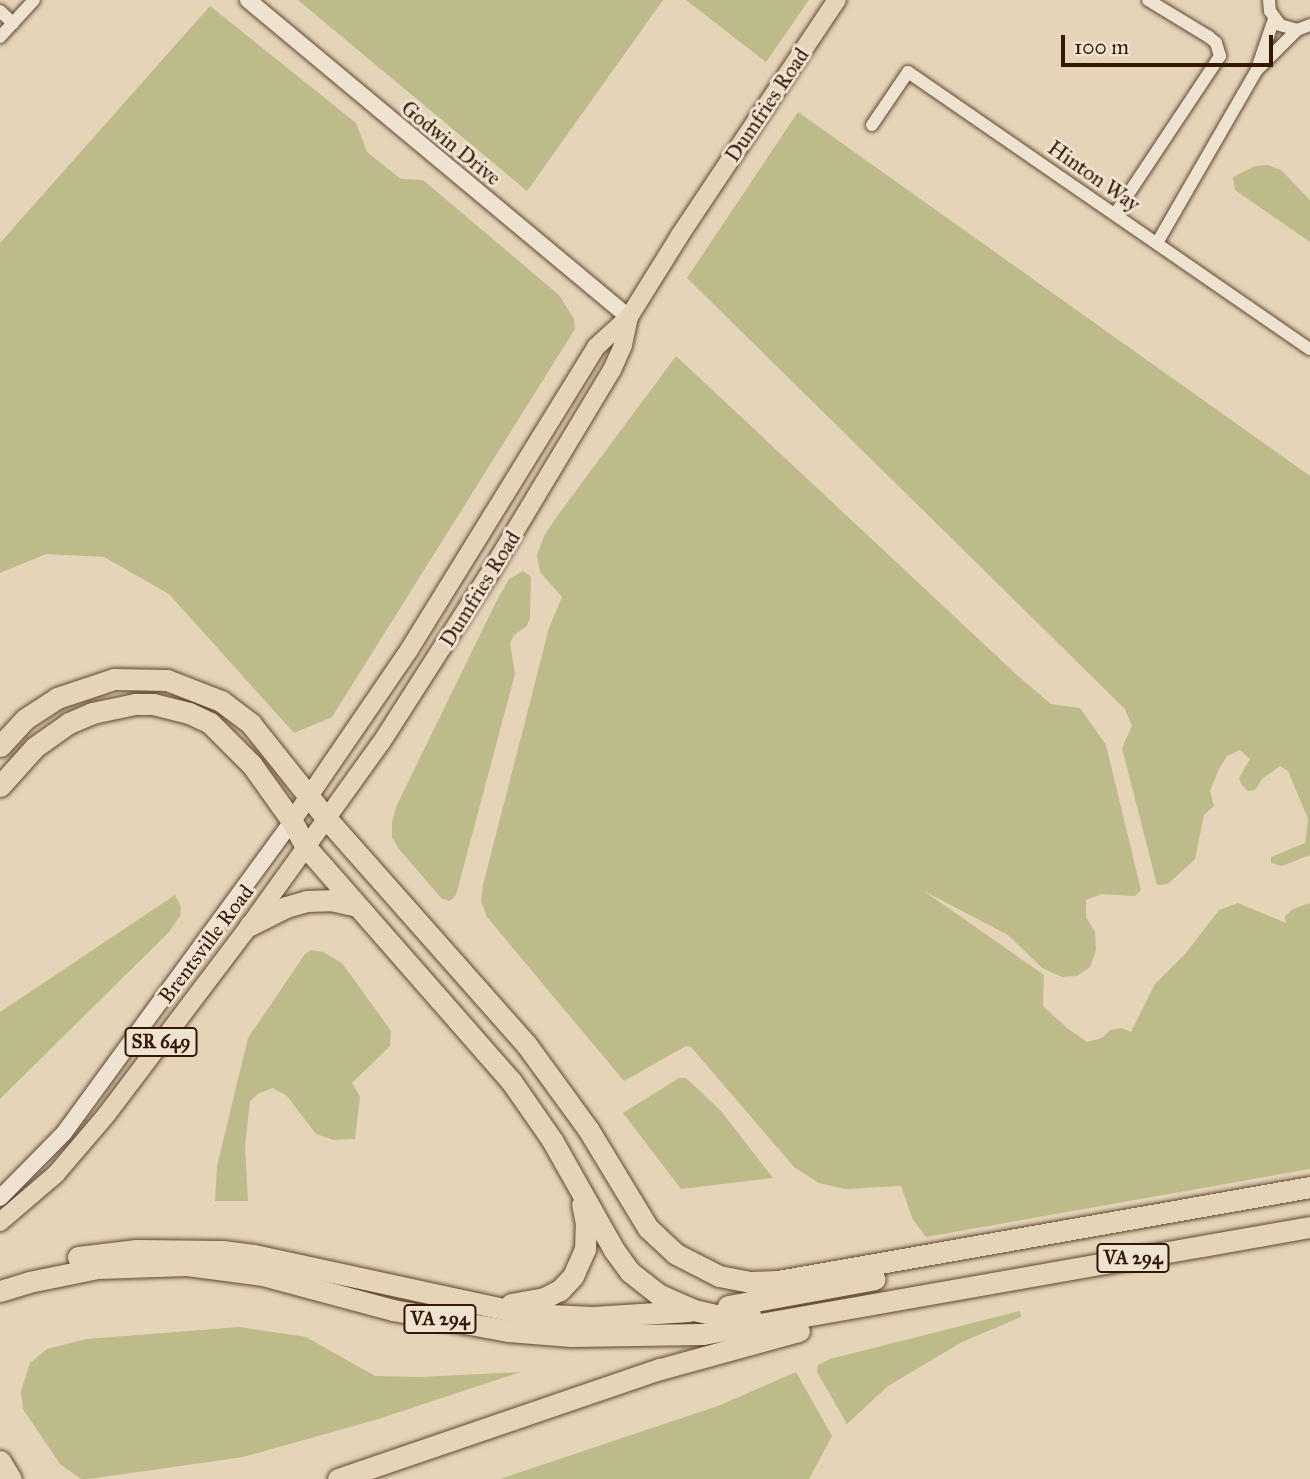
<!DOCTYPE html>
<html>
<head>
<meta charset="utf-8">
<style>
	body { margin:0 }
	#map { position:relative; width:1310px; height:1479px; overflow:hidden; background:#e5d4b8; font-family:"IM FELL Great Primer",serif }
	div>[style] { position:absolute }
	[style*='--x'] { left:calc(var(--x)*1px); top:calc(var(--y)*1px); width:calc(var(--w)*1px); rotate:calc(var(--a)*1deg) }
	.green>* { inset:0; background:#bcbb89 }
	.roads { filter:drop-shadow(0 0 2px #604631) drop-shadow(0 0 2px #604631) }
	.street>* { height:12px; margin:-6px; padding:0 6px; transform-origin:6px; border-radius:6px; background:#eee3d1 }
	.secondary>* { height:16px; margin:-8px; padding:0 8px; transform-origin:8px; border-radius:8px; background:#eee3d1 }
	.primary>* { height:18px; margin:-9px; padding:0 9px; transform-origin:9px; border-radius:9px; background:#e5d4b8 }
	.highway>* { height:21px; margin:-10.5px; padding:0 10.5px; transform-origin:10.5px; border-radius:10.5px; background:#e5d4b8 }
	span { translate:-50% -50%; white-space:nowrap; text-align:center; line-height:1.15; -webkit-text-stroke:6px #eee3d1; paint-order:stroke }
	.shield-label span { padding:2px 5px; background:#eee3d1; border:2px solid; border-radius:5px; -webkit-text-stroke-width:0 }
	.shield-label { font-size:19px; color:#341704; font-weight:700 }
	.street-label { font-size:21px; color:#341704 }
	.scale { position:absolute; left:1061px; top:35px; width:212px; height:32px; box-sizing:border-box; border:4px solid #341704; border-top:0; padding-left:9px; font-size:21px; line-height:24px; white-space:nowrap; color:#341704; -webkit-text-stroke:5px #eee3d1; paint-order:stroke }
</style>
</head>
<body>
<div id="map">
	<div class="green">
		<div style="clip-path:polygon(298px 0,663px 0,527px 191px)"></div>
		<div style="clip-path:polygon(686px 0,809px 0,766px 62px)"></div>
		<div style="clip-path:polygon(210px 6px,356px 123px,367px 152px,401px 179px,423px 180px,559px 295px,574px 319px,575px 329px,332px 717px,294px 733px,169px 594px,104px 557px,46px 554px,0 573px,0 243px)"></div>
		<div style="clip-path:polygon(798px 112px,1310px 476px,1310px 855px,1282px 866px,1271px 863px,1271px 857px,1305px 843px,1308px 819px,1288px 771px,1280px 766px,1262px 779px,1255px 790px,1248px 791px,1241px 784px,1239px 778px,1250px 759px,1240px 750px,1227px 756px,1219px 769px,1210px 791px,1214px 806px,1204px 815px,1195px 859px,1168px 884px,1157px 885px,1122px 748px,1132px 726px,1125px 709px,687px 278px)"></div>
		<div style="clip-path:polygon(1268px 165px,1281px 170px,1310px 200px,1310px 242px,1235px 190px,1233px 177px,1255px 166px)"></div>
		<div style="clip-path:polygon(676px 356px,1018px 676px,1051px 704px,1080px 708px,1106px 745px,1141px 890px,1135px 896px,1102px 894px,1086px 900px,1086px 917px,1095px 932px,1096px 950px,1090px 967px,1077px 976px,1062px 977px,1042px 968px,1008px 935px,924px 891px,1044px 975px,1043px 1006px,1067px 1028px,1087px 1042px,1102px 1038px,1110px 1030px,1122px 1028px,1131px 1032px,1155px 984px,1186px 953px,1219px 910px,1238px 903px,1286px 923px,1285px 916px,1293px 909px,1310px 903px,1310px 1169px,926px 1237px,913px 1220px,901px 1186px,845px 1189px,819px 1183px,794px 1167px,691px 1047px,686px 1046px,624px 1081px,487px 917px,481px 901px,483px 885px,549px 628px,562px 597px,540px 572px,537px 555px,544px 536px,558px 515px)"></div>
		<div style="clip-path:polygon(523px 571px,531px 577px,530px 618px,527px 626px,514px 635px,510px 643px,515px 674px,456px 895px,450px 901px,442px 899px,399px 849px,392px 837px,392px 822px,396px 807px,496px 602px,509px 579px)"></div>
		<div style="clip-path:polygon(175px 895px,181px 907px,180px 916px,169px 932px,0 1099px,0 1012px)"></div>
		<div style="clip-path:polygon(311px 950px,323px 952px,342px 963px,391px 1031px,390px 1046px,352px 1083px,360px 1097px,355px 1139px,334px 1140px,316px 1134px,287px 1096px,273px 1088px,259px 1093px,250px 1101px,245px 1146px,248px 1201px,215px 1201px,217px 1166px,248px 1038px,305px 954px)"></div>
		<div style="clip-path:polygon(679px 1078px,686px 1078px,721px 1111px,773px 1178px,681px 1189px,623px 1113px)"></div>
		<div style="clip-path:polygon(1020px 1311px,1021px 1317px,962px 1342px,888px 1386px,847px 1424px,817px 1372px,818px 1365px,830px 1359px)"></div>
		<div style="clip-path:polygon(239px 1327px,306px 1337px,375px 1376px,421px 1377px,521px 1372px,375px 1420px,243px 1457px,89px 1479px,81px 1479px,60px 1464px,23px 1409px,21px 1391px,30px 1363px,47px 1349px,87px 1339px)"></div>
		<div style="clip-path:polygon(796px 1372px,832px 1436px,809px 1479px,500px 1479px,718px 1406px)"></div>
	</div>
	<div class="roads">
		<div class="street">
			<div style="--x:1269;--y:0;--w:11;--a:85"></div>
			<div style="--x:1270;--y:11;--w:17;--a:54"></div>
			<div style="--x:1280;--y:25;--w:18;--a:16"></div>
			<div style="--x:1297;--y:30;--w:14;--a:-21"></div>
			<div style="--x:0;--y:11;--w:18;--a:43"></div>
			<div style="--x:0;--y:37;--w:50;--a:-47.4"></div>
			<div style="--x:1258;--y:66;--w:50;--a:-71.2"></div>
			<div style="--x:872;--y:125;--w:64;--a:-55.8"></div>
			<div style="--x:908;--y:72;--w:488;--a:34.6"></div>
			<div style="--x:1115;--y:214;--w:190;--a:-56.4"></div>
			<div style="--x:1220;--y:56;--w:14;--a:-107"></div>
			<div style="--x:1216;--y:43;--w:9;--a:-139"></div>
			<div style="--x:1209;--y:37;--w:71;--a:-148.8"></div>
			<div style="--x:1157;--y:243;--w:200;--a:-60"></div>
			<div style="--x:1257;--y:70;--w:57;--a:-45"></div>
		</div>
		<div class="secondary">
			<div style="--x:248;--y:0;--w:496;--a:39.8"></div>
			<div style="--x:0;--y:1198;--w:91;--a:-45.4"></div>
			<div style="--x:64;--y:1133;--w:386;--a:-53.8"></div>
		</div>
		<div class="primary">
			<div style="--x:292;--y:821;--w:207;--a:-55.6"></div>
			<div style="--x:409;--y:650;--w:356;--a:-58.3"></div>
			<div style="--x:596;--y:347;--w:45;--a:-42.3"></div>
			<div style="--x:629;--y:317;--w:97;--a:-58.1"></div>
			<div style="--x:680;--y:235;--w:283;--a:-56.3"></div>
			<div style="--x:0;--y:1222;--w:74;--a:-40.6"></div>
			<div style="--x:56;--y:1174;--w:79;--a:-49.6"></div>
			<div style="--x:107;--y:1114;--w:237;--a:-52.9"></div>
			<div style="--x:250;--y:925;--w:224;--a:-54.3"></div>
			<div style="--x:381;--y:743;--w:198;--a:-57.4"></div>
			<div style="--x:488;--y:576;--w:240;--a:-59"></div>
			<div style="--x:612;--y:370;--w:27;--a:-66"></div>
			<div style="--x:623;--y:345;--w:29;--a:-78"></div>
		</div>
		<div class="highway">
			<div style="--x:0;--y:746;--w:37;--a:-47"></div>
			<div style="--x:25;--y:719;--w:38;--a:-33"></div>
			<div style="--x:57;--y:698;--w:60;--a:-18.4"></div>
			<div style="--x:114;--y:679;--w:53;--a:1.1"></div>
			<div style="--x:167;--y:680;--w:58;--a:21.3"></div>
			<div style="--x:221;--y:701;--w:38;--a:37"></div>
			<div style="--x:251;--y:724;--w:120;--a:51.4"></div>
			<div style="--x:326;--y:818;--w:302;--a:48.5"></div>
			<div style="--x:526;--y:1044;--w:105;--a:53.9"></div>
			<div style="--x:588;--y:1129;--w:116;--a:58.8"></div>
			<div style="--x:648;--y:1228;--w:38;--a:43"></div>
			<div style="--x:676;--y:1254;--w:48;--a:27.1"></div>
			<div style="--x:719;--y:1276;--w:33;--a:11"></div>
			<div style="--x:751;--y:1282;--w:27;--a:-2"></div>
			<div style="--x:778;--y:1281;--w:540;--a:-10.02"></div>
			<div style="--x:0;--y:786;--w:52;--a:-48.1"></div>
			<div style="--x:35;--y:747;--w:42;--a:-35.2"></div>
			<div style="--x:69;--y:723;--w:25;--a:-23"></div>
			<div style="--x:92;--y:713;--w:44;--a:-11.8"></div>
			<div style="--x:135;--y:704;--w:18;--a:0"></div>
			<div style="--x:153;--y:704;--w:37;--a:14"></div>
			<div style="--x:189;--y:713;--w:23;--a:25"></div>
			<div style="--x:210;--y:723;--w:59;--a:45"></div>
			<div style="--x:252;--y:765;--w:69;--a:54.5"></div>
			<div style="--x:292;--y:821;--w:30;--a:62"></div>
			<div style="--x:306;--y:847;--w:311;--a:48.8"></div>
			<div style="--x:511;--y:1081;--w:72;--a:55.2"></div>
			<div style="--x:552;--y:1140;--w:126;--a:60.6"></div>
			<div style="--x:614;--y:1250;--w:27;--a:54"></div>
			<div style="--x:630;--y:1272;--w:36;--a:38"></div>
			<div style="--x:658;--y:1294;--w:39;--a:24"></div>
			<div style="--x:694;--y:1310;--w:23;--a:13"></div>
			<div style="--x:716;--y:1315;--w:34;--a:-2"></div>
			<div style="--x:250;--y:925;--w:40;--a:-26.6"></div>
			<div style="--x:286;--y:907;--w:22;--a:-16"></div>
			<div style="--x:307;--y:901;--w:24;--a:-2"></div>
			<div style="--x:331;--y:900;--w:26;--a:13"></div>
			<div style="--x:78;--y:1257;--w:59;--a:-6.8"></div>
			<div style="--x:137;--y:1250;--w:85;--a:0.7"></div>
			<div style="--x:222;--y:1251;--w:32;--a:7"></div>
			<div style="--x:254;--y:1255;--w:280;--a:12.2"></div>
			<div style="--x:528;--y:1314;--w:65;--a:2.6"></div>
			<div style="--x:593;--y:1317;--w:96;--a:-3.6"></div>
			<div style="--x:0;--y:1291;--w:30;--a:-17"></div>
			<div style="--x:29;--y:1282;--w:70;--a:-11.5"></div>
			<div style="--x:98;--y:1268;--w:89;--a:-1.9"></div>
			<div style="--x:187;--y:1265;--w:77;--a:7.5"></div>
			<div style="--x:263;--y:1275;--w:135;--a:15.1"></div>
			<div style="--x:393;--y:1310;--w:117;--a:10.3"></div>
			<div style="--x:508;--y:1331;--w:63;--a:4.5"></div>
			<div style="--x:571;--y:1336;--w:132;--a:-0.9"></div>
			<div style="--x:703;--y:1334;--w:616;--a:-10"></div>
			<div style="--x:511;--y:1304;--w:34;--a:-10"></div>
			<div style="--x:544;--y:1298;--w:18;--a:-27"></div>
			<div style="--x:560;--y:1290;--w:19;--a:-47"></div>
			<div style="--x:573;--y:1276;--w:30;--a:-66"></div>
			<div style="--x:585;--y:1249;--w:25;--a:-88"></div>
			<div style="--x:586;--y:1224;--w:20;--a:-101"></div>
			<div style="--x:728;--y:1306;--w:149;--a:-10.4"></div>
			<div style="--x:0;--y:1461;--w:21;--a:59"></div>
			<div style="--x:338;--y:1479;--w:340;--a:-18.9"></div>
			<div style="--x:660;--y:1369;--w:144;--a:-15.3"></div>
		</div>
	</div>
	<div class="shield-label">
		<span style="left:161px;top:1042px">SR 649</span>
		<span style="left:1133px;top:1258px">VA 294</span>
		<span style="left:440px;top:1319px">VA 294</span>
	</div>
	<div class="street-label">
		<span style="left:767px;top:105px;rotate:-56deg">Dumfries Road</span>
		<span style="left:451px;top:143px;rotate:39deg">Godwin Drive</span>
		<span style="left:1094px;top:176px;rotate:35deg">Hinton Way</span>
		<span style="left:480px;top:589px;rotate:-58deg">Dumfries Road</span>
		<span style="left:206px;top:944px;rotate:-53deg">Brentsville Road</span>
	</div>
	<div class="scale">100 m</div>
</div>
</body>
</html>
